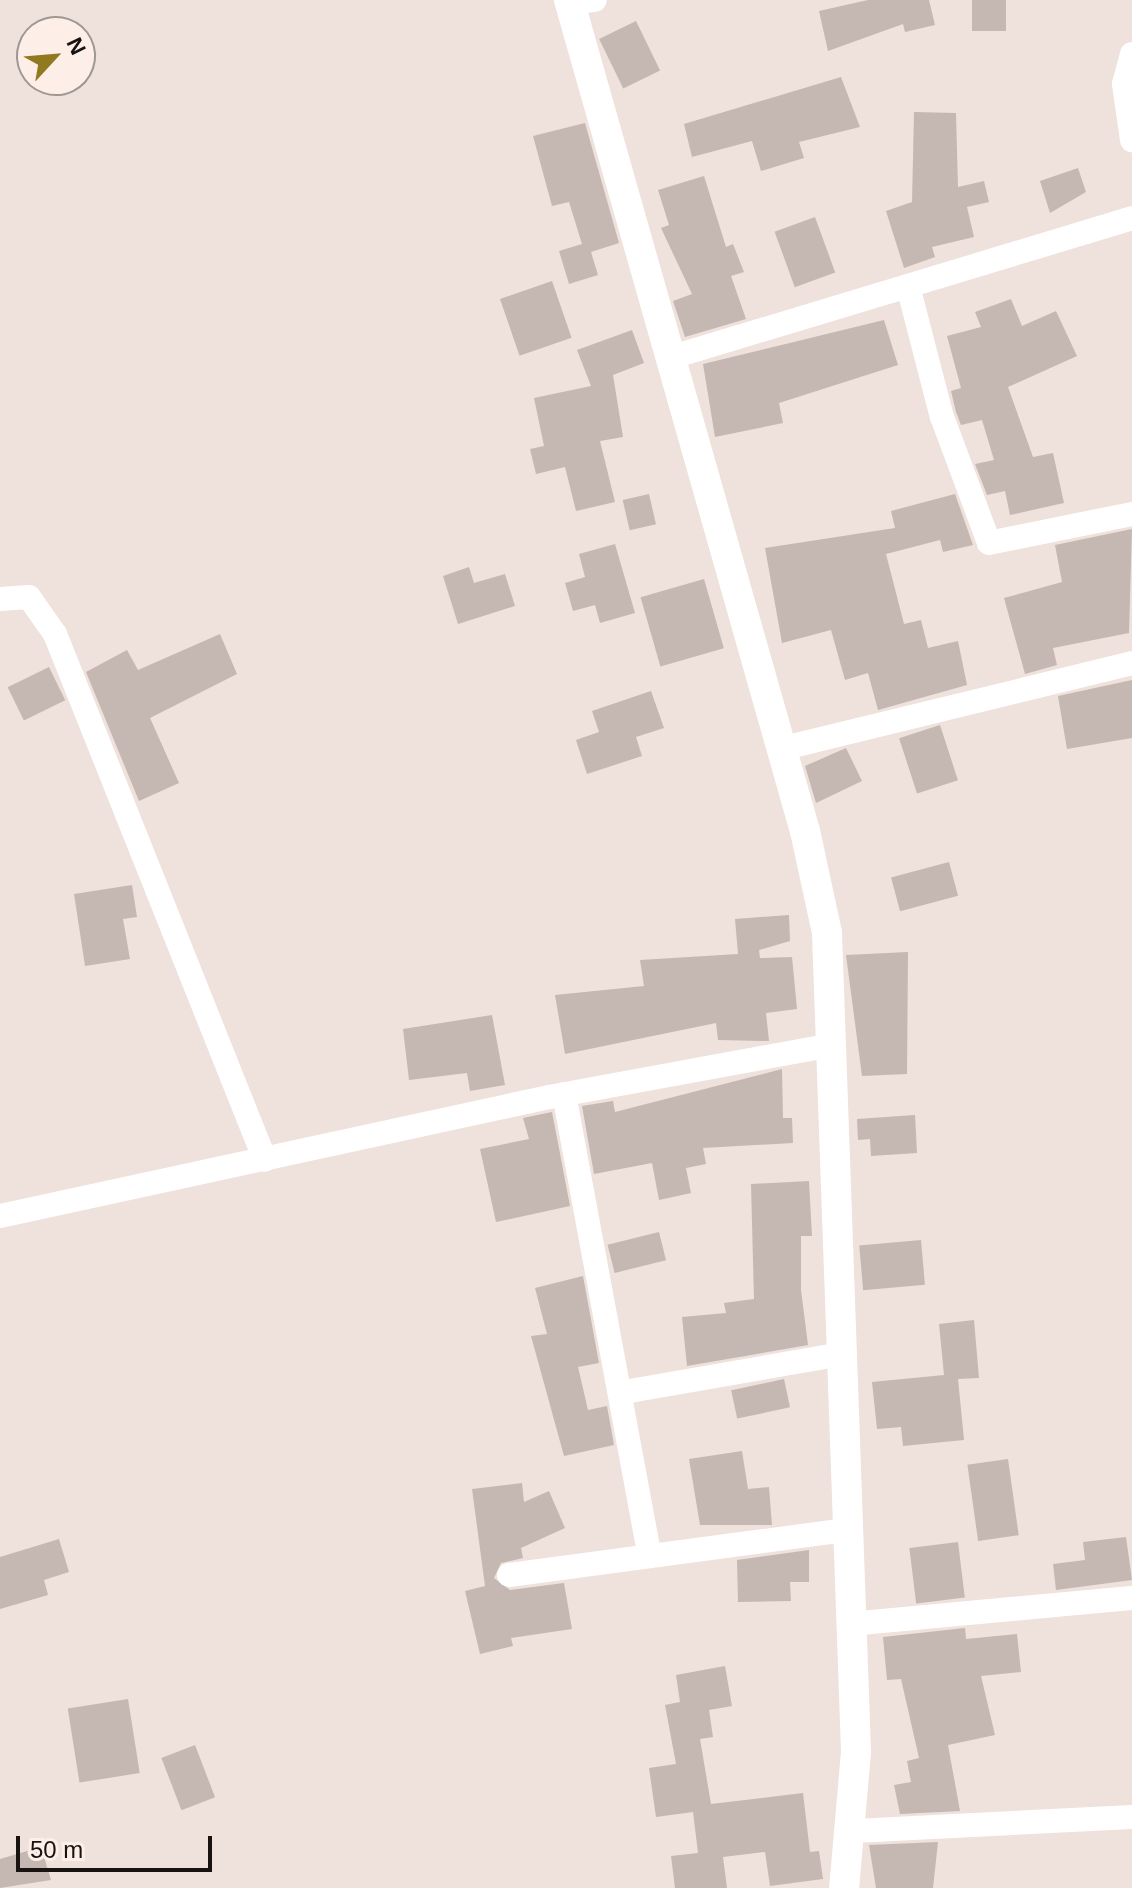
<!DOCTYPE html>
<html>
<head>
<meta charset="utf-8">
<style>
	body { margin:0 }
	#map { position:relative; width:1132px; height:1888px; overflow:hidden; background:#efe1db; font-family:Helvetica,sans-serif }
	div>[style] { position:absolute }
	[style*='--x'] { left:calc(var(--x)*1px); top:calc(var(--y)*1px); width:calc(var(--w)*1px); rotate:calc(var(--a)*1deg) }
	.building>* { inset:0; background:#c5b7b1; transform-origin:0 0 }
	.minor>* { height:24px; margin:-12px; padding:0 12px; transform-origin:12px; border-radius:12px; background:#fff }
	.tertiary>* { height:30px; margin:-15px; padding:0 15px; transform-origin:15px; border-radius:15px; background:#fff }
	span { translate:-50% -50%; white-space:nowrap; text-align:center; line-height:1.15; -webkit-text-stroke:6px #fdefe8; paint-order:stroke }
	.north { position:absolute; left:16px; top:16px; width:80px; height:80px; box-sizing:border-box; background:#fdefe8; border:2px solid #a19792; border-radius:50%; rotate:64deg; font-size:22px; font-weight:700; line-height:32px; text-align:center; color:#181311 }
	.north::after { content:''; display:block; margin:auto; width:28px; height:36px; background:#90791f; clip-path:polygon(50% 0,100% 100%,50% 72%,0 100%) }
	.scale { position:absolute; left:16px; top:1836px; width:196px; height:36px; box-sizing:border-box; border:4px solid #181311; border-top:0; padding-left:10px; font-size:24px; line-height:28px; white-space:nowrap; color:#181311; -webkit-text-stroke:6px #fdefe8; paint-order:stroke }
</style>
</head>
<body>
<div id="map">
	<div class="building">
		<div style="clip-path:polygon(868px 0,929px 0,935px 25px,905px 32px,903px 24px,828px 51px,819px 11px)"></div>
		<div style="left:972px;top:0;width:34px;height:31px"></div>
		<div style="left:636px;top:21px;width:55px;height:41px;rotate:64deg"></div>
		<div style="clip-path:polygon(841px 77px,860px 127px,799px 142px,804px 158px,761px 171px,752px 141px,692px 157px,684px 124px)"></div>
		<div style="clip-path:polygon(914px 112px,956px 113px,958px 187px,984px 181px,989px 202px,967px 207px,974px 237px,932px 247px,935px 257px,904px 268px,886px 211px,912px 202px)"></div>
		<div style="clip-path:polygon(585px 123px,619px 243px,591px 252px,598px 275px,569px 284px,559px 251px,582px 244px,569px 202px,552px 206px,533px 136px)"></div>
		<div style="clip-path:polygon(1078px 168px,1086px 192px,1050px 213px,1040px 181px)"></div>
		<div style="clip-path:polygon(704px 176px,726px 247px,733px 244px,744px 272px,731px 276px,746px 319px,685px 337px,673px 301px,692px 294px,661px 228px,669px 225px,658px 190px)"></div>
		<div style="left:815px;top:217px;width:59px;height:43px;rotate:70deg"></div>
		<div style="left:552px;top:281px;width:60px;height:55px;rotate:71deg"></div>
		<div style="clip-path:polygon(1011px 299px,1022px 326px,1056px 311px,1077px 356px,1008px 387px,1033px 457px,1053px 453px,1064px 503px,1010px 515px,1005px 491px,987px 495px,975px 464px,994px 460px,982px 420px,961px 425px,956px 412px,951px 391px,961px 388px,947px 336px,981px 327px,975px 312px)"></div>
		<div style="clip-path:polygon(884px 320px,898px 365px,779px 403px,783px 423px,715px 437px,703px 364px)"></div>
		<div style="clip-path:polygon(632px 330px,644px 363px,613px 375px,623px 437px,600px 441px,615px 502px,576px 511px,565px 467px,536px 474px,530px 449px,544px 446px,534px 398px,591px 386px,577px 350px)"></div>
		<div style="left:649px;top:494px;width:31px;height:27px;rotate:77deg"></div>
		<div style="clip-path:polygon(955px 494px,973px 545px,943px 552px,940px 540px,886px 554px,904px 624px,921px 620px,928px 648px,958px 641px,967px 685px,878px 710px,868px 673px,845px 680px,831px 630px,782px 643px,765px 548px,895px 528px,891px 511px)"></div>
		<div style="clip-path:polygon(1132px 529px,1129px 633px,1053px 648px,1057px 665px,1025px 674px,1004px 598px,1062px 582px,1055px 545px)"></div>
		<div style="clip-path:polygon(615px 544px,635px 613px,600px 623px,595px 605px,573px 611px,565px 583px,585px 577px,579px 554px)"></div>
		<div style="clip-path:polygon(469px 567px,474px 583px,505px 574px,515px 606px,458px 624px,443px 576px)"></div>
		<div style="left:704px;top:579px;width:72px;height:66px;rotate:74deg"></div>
		<div style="clip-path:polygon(220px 634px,237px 674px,150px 718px,179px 783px,139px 801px,86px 672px,127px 650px,138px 670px)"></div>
		<div style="left:49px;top:667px;width:37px;height:46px;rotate:64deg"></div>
		<div style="clip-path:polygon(1132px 680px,1132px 738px,1067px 749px,1058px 696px)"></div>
		<div style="clip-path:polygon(651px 691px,664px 728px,636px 737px,642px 756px,587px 774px,576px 740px,599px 732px,592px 711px)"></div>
		<div style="left:940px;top:725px;width:58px;height:43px;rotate:72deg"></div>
		<div style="clip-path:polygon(846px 748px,862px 781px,816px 803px,805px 766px)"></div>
		<div style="left:949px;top:862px;width:35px;height:60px;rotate:75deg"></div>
		<div style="clip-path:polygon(132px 885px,137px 917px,123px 919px,130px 959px,85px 966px,74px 894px)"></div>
		<div style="clip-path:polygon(789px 915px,790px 941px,759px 950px,760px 958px,792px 957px,797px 1009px,766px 1013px,769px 1041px,718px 1040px,716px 1023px,565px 1054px,555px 995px,644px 986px,640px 960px,738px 954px,735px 919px)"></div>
		<div style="clip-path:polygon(908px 952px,907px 1074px,862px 1076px,846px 955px)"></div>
		<div style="clip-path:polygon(492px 1015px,505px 1085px,470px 1091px,467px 1073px,409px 1080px,403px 1029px)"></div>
		<div style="clip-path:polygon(782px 1069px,783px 1118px,792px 1118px,793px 1143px,703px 1148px,706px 1164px,686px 1168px,691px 1193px,659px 1200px,652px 1163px,594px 1174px,582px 1106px,613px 1101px,615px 1112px)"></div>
		<div style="clip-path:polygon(552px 1112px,570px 1206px,496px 1222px,480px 1149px,529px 1139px,523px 1118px)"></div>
		<div style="clip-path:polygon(915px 1115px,917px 1153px,871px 1156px,870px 1139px,858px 1140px,857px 1119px)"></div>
		<div style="clip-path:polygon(809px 1181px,812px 1236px,801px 1236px,801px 1290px,808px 1345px,687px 1366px,682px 1317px,726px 1313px,724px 1303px,754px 1299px,751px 1184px)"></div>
		<div style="left:659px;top:1232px;width:29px;height:53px;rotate:76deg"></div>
		<div style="left:921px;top:1240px;width:45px;height:62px;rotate:85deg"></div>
		<div style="clip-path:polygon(583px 1276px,599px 1363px,578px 1367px,588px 1410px,607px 1406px,614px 1445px,564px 1456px,531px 1336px,547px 1334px,535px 1288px)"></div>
		<div style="clip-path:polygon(974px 1320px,979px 1378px,958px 1379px,964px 1440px,903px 1446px,901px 1427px,877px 1429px,872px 1382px,944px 1375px,939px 1324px)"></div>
		<div style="left:784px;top:1379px;width:29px;height:54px;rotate:78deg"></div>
		<div style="clip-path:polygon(742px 1451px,748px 1489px,769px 1487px,772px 1525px,700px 1525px,689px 1459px)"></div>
		<div style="left:1008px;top:1459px;width:77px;height:41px;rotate:82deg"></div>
		<div style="clip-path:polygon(522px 1483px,524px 1502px,549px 1491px,565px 1528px,521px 1548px,523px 1558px,501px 1563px,494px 1578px,510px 1590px,564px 1583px,572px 1629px,511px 1638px,513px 1646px,480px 1654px,465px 1591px,485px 1586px,472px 1489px)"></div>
		<div style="clip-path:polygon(1126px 1537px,1132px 1580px,1056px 1590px,1053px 1564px,1085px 1560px,1083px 1542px)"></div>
		<div style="clip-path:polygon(59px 1539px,69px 1572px,44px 1580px,48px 1595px,0 1609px,0 1557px)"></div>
		<div style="left:958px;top:1542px;width:56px;height:49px;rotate:83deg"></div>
		<div style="clip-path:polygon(809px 1550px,809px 1582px,790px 1582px,791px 1601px,738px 1602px,737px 1560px)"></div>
		<div style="clip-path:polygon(965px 1628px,966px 1639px,1017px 1634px,1021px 1672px,981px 1676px,995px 1735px,948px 1745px,960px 1811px,900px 1814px,894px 1785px,911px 1782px,907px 1761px,919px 1758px,901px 1679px,887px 1680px,883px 1637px)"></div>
		<div style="clip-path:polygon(725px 1666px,732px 1706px,709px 1710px,713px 1737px,700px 1739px,711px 1804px,803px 1793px,810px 1852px,819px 1851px,823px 1879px,770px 1886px,765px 1852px,723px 1857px,727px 1888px,675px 1888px,671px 1856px,698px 1853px,693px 1812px,656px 1817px,649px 1768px,676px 1764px,665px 1705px,680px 1702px,676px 1675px)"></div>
		<div style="left:128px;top:1699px;width:75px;height:61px;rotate:81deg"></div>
		<div style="left:195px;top:1745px;width:56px;height:36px;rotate:69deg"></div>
		<div style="clip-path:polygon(938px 1842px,933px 1888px,876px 1888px,869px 1845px)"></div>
		<div style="clip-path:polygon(41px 1847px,51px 1880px,0 1888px,0 1859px)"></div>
	</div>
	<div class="minor">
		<div style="--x:570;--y:3;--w:25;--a:-7"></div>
		<div style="--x:1132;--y:54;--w:31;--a:105"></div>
		<div style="--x:1124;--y:84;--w:57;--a:81.9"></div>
		<div style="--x:908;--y:286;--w:135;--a:75.5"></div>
		<div style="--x:942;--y:417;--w:134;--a:69.5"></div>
		<div style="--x:989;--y:543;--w:146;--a:-11.5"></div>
		<div style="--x:669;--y:358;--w:484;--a:-16.8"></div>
		<div style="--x:0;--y:599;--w:29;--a:-4"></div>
		<div style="--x:29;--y:597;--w:45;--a:54.9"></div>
		<div style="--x:55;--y:634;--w:566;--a:68.24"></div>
		<div style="--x:780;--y:749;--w:362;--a:-13.7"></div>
		<div style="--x:564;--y:1094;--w:470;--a:79.5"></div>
		<div style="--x:0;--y:1216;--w:562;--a:-12.23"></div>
		<div style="--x:549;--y:1097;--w:288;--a:-10.4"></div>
		<div style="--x:624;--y:1392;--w:216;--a:-9.9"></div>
		<div style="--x:509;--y:1575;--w:339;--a:-7.6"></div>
		<div style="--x:850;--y:1624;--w:283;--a:-5.3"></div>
		<div style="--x:854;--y:1831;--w:278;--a:-2.9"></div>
	</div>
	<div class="tertiary">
		<div style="--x:569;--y:0;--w:864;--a:74.15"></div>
		<div style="--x:805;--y:831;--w:104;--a:77.8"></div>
		<div style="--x:827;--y:933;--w:820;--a:87.97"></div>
		<div style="--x:856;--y:1752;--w:137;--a:95"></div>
	</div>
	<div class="north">N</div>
	<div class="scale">50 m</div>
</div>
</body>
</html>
